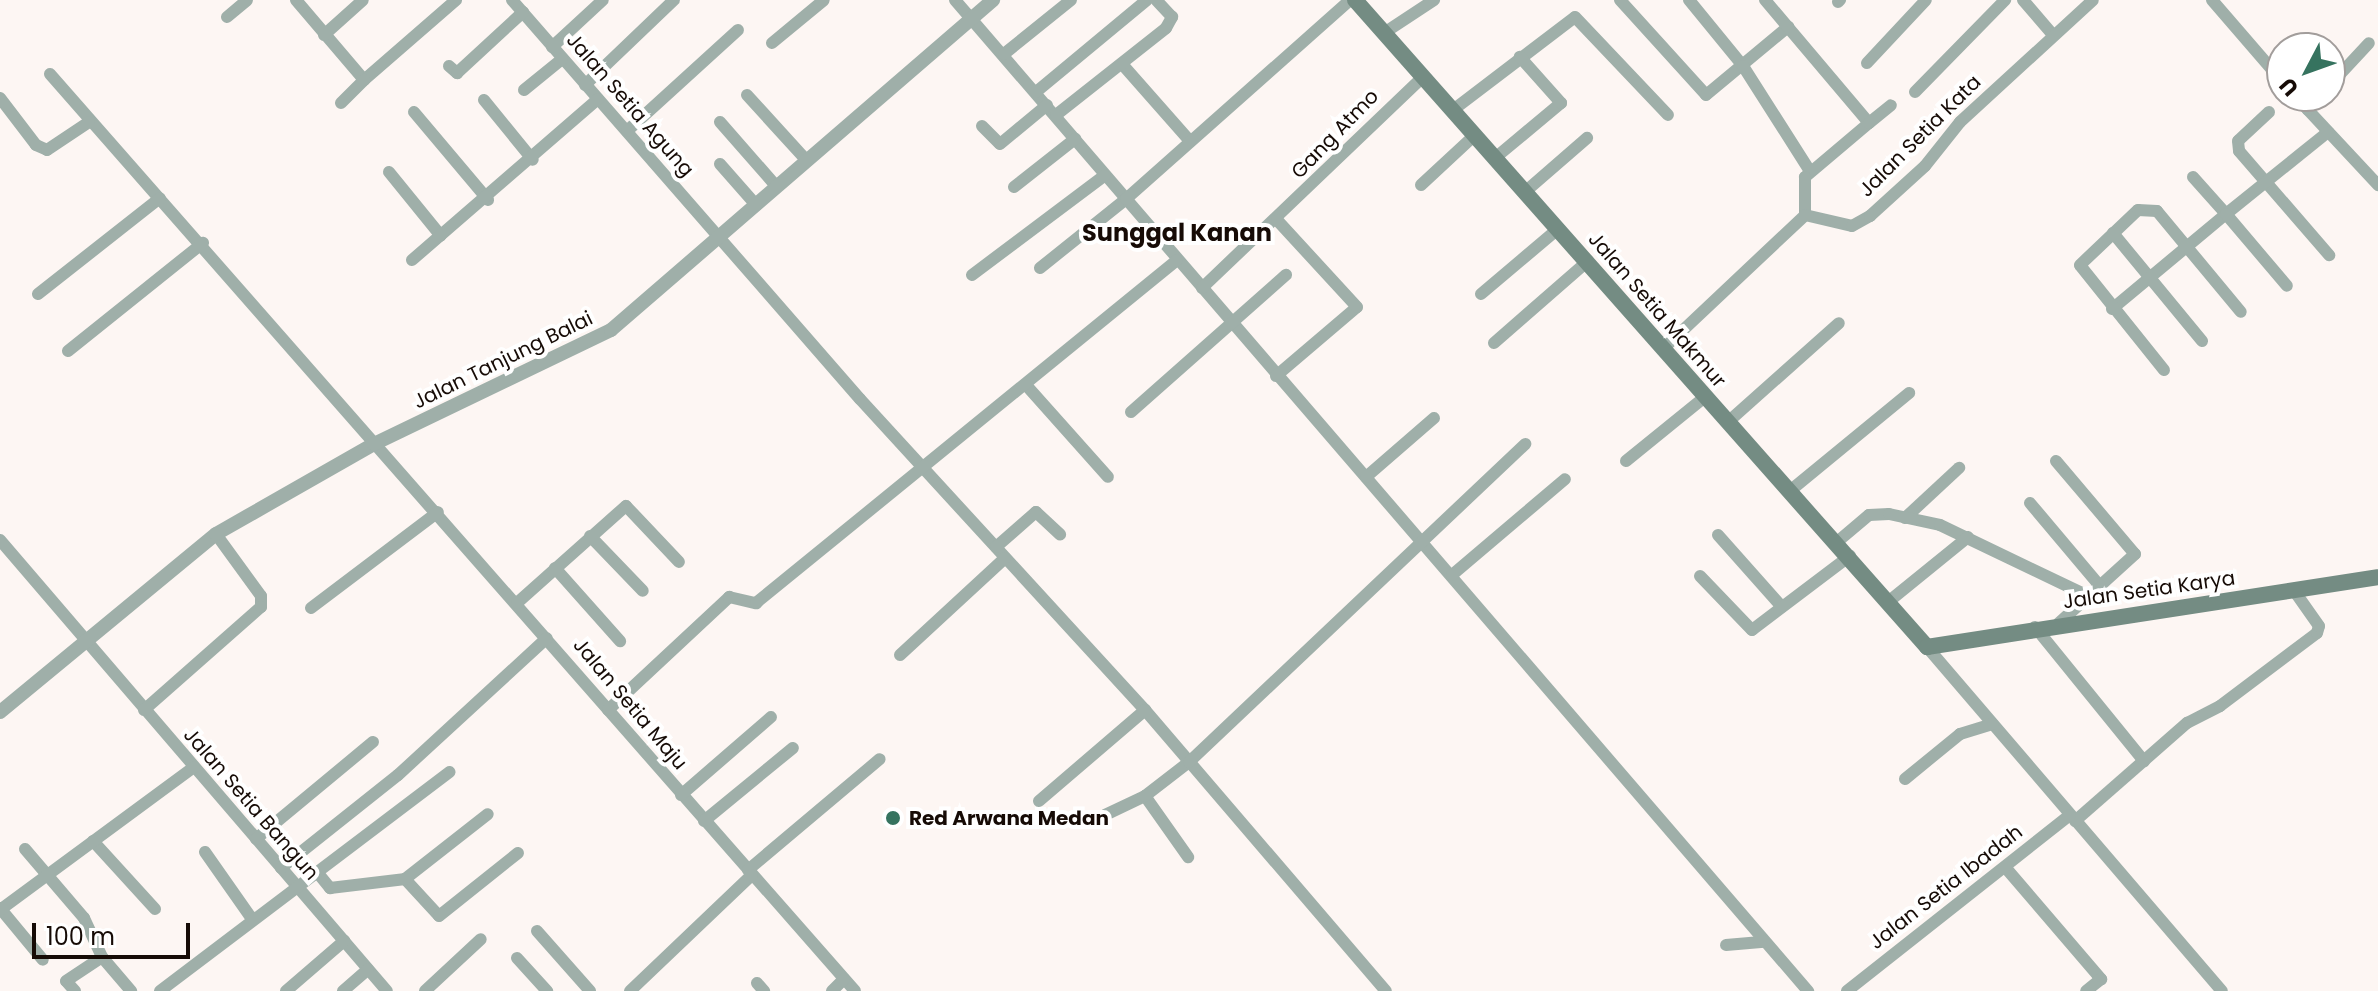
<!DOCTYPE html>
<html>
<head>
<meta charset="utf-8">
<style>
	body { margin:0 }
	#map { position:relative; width:2378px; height:991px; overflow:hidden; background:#fdf6f3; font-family:Poppins,sans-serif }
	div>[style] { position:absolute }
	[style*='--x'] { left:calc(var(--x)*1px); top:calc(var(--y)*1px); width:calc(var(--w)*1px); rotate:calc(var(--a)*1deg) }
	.minor>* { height:12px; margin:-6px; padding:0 6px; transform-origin:6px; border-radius:6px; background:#9fafa9 }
	.tertiary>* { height:14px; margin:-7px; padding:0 7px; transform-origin:7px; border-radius:7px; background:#9fafa9 }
	.secondary>* { height:16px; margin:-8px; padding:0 8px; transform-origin:8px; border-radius:8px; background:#748c83 }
	.dots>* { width:22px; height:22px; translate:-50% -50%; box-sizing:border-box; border:4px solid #fff; border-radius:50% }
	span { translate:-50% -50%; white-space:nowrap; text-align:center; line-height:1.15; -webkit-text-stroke:8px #fff; paint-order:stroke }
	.street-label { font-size:20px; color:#160b06 }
	.poi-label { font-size:20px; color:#160b06; font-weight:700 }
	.left { translate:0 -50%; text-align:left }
	.quarter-label { font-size:24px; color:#160b06; font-weight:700 }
	.north { position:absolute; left:2266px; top:32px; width:80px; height:80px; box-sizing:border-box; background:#fff; border:2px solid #a29d9b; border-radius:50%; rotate:229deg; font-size:22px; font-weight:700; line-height:32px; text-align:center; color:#160b06 }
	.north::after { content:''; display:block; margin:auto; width:28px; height:36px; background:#36735f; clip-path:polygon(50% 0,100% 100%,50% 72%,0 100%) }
	.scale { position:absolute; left:32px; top:923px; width:158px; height:36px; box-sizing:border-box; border:4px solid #160b06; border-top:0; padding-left:10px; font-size:24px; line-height:28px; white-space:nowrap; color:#160b06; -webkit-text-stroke:6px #fff; paint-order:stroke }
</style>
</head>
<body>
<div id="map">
	<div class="minor">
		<div style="--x:296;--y:0;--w:105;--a:49.6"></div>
		<div style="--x:364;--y:80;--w:122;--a:-41"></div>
		<div style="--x:512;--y:0;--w:529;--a:48.91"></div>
		<div style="--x:860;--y:399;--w:422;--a:47.5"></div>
		<div style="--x:1145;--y:710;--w:370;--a:49.4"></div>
		<div style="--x:955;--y:0;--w:1308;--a:49.28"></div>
		<div style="--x:1620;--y:0;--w:128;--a:47.8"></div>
		<div style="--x:1706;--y:95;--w:107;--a:-39.7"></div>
		<div style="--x:1689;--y:0;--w:85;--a:50.7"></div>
		<div style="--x:1743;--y:66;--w:125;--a:57.5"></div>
		<div style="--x:1765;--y:0;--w:161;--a:49.8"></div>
		<div style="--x:1869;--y:123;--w:84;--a:139.8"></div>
		<div style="--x:1805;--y:177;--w:38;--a:90"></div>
		<div style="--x:2023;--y:0;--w:46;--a:49.4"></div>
		<div style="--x:2212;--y:0;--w:107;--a:49.2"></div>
		<div style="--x:1838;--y:2;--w:3;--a:-45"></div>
		<div style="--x:227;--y:17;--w:26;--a:-40"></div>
		<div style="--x:1384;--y:33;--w:60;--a:-33.4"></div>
		<div style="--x:324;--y:35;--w:52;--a:-41.9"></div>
		<div style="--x:772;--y:43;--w:67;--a:-39.6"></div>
		<div style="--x:552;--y:47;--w:69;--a:-42.7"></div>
		<div style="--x:1004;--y:54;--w:86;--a:-38.9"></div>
		<div style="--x:1867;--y:63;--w:86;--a:-46.9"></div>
		<div style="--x:1122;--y:64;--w:103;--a:48.6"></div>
		<div style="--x:449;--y:66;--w:11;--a:41"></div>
		<div style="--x:457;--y:73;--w:90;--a:-42.7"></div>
		<div style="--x:50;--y:74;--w:1220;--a:48.72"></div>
		<div style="--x:585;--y:85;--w:123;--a:-43.7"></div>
		<div style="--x:2330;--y:85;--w:57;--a:-47.1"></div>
		<div style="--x:524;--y:90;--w:49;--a:-39.2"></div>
		<div style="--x:1036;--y:92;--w:144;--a:-39.7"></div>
		<div style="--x:1915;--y:92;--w:129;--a:-45.6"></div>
		<div style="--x:747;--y:95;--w:89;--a:47.7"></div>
		<div style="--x:2295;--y:96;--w:122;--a:47"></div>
		<div style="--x:0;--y:98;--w:59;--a:52.5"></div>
		<div style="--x:36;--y:145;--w:12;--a:24"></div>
		<div style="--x:47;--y:150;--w:50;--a:-33.7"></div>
		<div style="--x:484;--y:100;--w:77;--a:50.8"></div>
		<div style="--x:341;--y:103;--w:33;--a:-45"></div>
		<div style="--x:1453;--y:110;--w:153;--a:-37.3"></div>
		<div style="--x:1575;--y:17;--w:135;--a:46.5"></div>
		<div style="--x:2308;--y:110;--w:18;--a:-49"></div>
		<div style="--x:414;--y:112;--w:115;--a:49.9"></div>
		<div style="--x:2269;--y:112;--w:42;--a:136.9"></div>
		<div style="--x:2238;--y:141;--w:10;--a:84"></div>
		<div style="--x:2239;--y:151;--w:138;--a:49.1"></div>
		<div style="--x:1056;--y:115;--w:140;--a:-38.3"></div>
		<div style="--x:1166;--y:28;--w:13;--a:-61"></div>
		<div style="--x:1172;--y:17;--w:23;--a:-133"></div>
		<div style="--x:720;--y:122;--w:86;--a:48.8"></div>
		<div style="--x:1869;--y:123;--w:28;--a:-39"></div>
		<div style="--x:982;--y:126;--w:25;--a:45"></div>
		<div style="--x:1000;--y:144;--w:61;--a:-39.7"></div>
		<div style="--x:627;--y:131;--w:150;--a:-42.3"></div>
		<div style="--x:1495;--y:158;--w:86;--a:-39.8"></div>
		<div style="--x:1561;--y:103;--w:62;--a:-131.7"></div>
		<div style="--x:720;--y:164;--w:55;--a:48.7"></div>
		<div style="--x:389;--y:172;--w:82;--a:50.9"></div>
		<div style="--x:2193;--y:177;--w:50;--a:48.3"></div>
		<div style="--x:2226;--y:214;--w:131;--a:-38.8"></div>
		<div style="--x:1421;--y:185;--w:74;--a:-42.8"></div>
		<div style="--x:1014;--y:187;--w:78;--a:-38.2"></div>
		<div style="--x:1526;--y:191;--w:81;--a:-41"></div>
		<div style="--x:2113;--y:233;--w:140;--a:50.5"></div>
		<div style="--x:1136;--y:242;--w:21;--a:-39"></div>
		<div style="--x:412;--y:260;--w:246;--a:-40.9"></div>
		<div style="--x:1040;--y:268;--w:110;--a:-38.7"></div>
		<div style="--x:1126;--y:199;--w:300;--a:-41.6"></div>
		<div style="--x:972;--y:275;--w:166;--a:-36.9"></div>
		<div style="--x:1202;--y:288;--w:306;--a:-43.7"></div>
		<div style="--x:38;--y:294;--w:155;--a:-38.2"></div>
		<div style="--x:1481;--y:294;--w:102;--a:-40.2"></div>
		<div style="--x:2112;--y:309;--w:148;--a:-39.8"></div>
		<div style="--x:2226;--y:214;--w:94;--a:49.7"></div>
		<div style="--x:1494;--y:343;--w:125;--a:-41.1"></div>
		<div style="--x:1663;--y:349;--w:195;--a:-43.3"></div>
		<div style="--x:1805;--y:215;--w:48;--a:13.2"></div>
		<div style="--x:1852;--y:226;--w:21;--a:-29"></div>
		<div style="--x:1870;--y:216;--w:74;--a:-42.3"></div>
		<div style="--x:1925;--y:166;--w:56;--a:-51.5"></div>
		<div style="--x:1960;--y:122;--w:180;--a:-42.5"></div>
		<div style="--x:68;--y:351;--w:173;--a:-38.7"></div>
		<div style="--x:2164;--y:370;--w:134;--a:-128.7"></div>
		<div style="--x:2080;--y:265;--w:80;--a:-43.5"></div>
		<div style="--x:2138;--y:210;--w:19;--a:3"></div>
		<div style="--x:2157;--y:211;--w:131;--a:50.3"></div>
		<div style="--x:1276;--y:376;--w:106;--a:-40.4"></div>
		<div style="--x:1357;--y:307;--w:118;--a:-132.6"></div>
		<div style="--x:1026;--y:385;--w:123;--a:48.3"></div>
		<div style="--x:1131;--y:412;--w:207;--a:-41.5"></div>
		<div style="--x:1729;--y:421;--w:147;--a:-41.7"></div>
		<div style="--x:1626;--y:461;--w:103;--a:-39.1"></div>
		<div style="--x:2056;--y:461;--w:122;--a:49.7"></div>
		<div style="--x:2135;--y:554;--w:103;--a:137.8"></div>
		<div style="--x:1366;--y:477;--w:90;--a:-40.9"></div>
		<div style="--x:1791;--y:490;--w:153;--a:-39.4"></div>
		<div style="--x:2030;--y:503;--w:109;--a:49.9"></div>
		<div style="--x:1905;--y:518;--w:74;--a:-42.8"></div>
		<div style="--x:1718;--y:535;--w:96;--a:48.4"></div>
		<div style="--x:590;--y:536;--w:76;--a:46.1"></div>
		<div style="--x:0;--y:540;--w:594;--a:49.37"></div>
		<div style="--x:1837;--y:542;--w:42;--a:-40.2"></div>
		<div style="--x:1869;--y:515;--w:20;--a:-3"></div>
		<div style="--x:1889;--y:514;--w:52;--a:12.2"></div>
		<div style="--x:1940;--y:525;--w:166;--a:25.6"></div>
		<div style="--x:996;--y:547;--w:53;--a:-41.2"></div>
		<div style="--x:1036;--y:512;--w:33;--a:43"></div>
		<div style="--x:555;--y:568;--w:98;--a:48.3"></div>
		<div style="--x:1452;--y:575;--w:148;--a:-40.3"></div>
		<div style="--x:1700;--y:576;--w:75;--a:46.1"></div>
		<div style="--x:1752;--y:630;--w:123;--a:-37.1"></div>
		<div style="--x:1888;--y:602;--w:103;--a:-39.1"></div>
		<div style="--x:517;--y:603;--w:146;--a:-41.7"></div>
		<div style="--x:626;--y:506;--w:77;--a:46.6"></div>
		<div style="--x:311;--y:608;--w:159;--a:-37.1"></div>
		<div style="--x:2035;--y:627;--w:173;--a:50.9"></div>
		<div style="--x:1927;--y:647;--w:453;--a:49.4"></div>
		<div style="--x:900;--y:655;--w:143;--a:-42.7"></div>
		<div style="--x:144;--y:710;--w:156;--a:-41.4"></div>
		<div style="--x:261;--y:607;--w:11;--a:-90"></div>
		<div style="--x:261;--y:596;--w:77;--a:-126"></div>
		<div style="--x:608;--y:710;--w:166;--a:-43"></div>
		<div style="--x:729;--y:597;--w:28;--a:13"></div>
		<div style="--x:756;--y:603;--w:543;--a:-39.17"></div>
		<div style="--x:1905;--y:779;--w:71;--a:-39.3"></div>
		<div style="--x:1960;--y:734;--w:34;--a:-17"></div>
		<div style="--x:681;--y:795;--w:119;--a:-40.9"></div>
		<div style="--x:1145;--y:796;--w:75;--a:54.8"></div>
		<div style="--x:1039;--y:801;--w:140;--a:-40.6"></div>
		<div style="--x:1105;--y:815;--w:44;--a:-25.4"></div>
		<div style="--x:1145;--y:796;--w:56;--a:-37.7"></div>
		<div style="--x:1189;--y:762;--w:463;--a:-43.4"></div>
		<div style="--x:704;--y:821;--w:115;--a:-39.4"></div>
		<div style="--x:2075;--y:821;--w:149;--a:-41.2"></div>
		<div style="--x:2187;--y:723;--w:37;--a:-27"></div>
		<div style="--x:2220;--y:706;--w:121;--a:-37"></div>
		<div style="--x:2317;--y:633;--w:7;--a:-74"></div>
		<div style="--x:2319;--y:626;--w:45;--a:-125.1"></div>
		<div style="--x:256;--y:839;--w:152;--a:-39.7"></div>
		<div style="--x:93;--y:841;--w:92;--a:47.6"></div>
		<div style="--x:25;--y:849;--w:91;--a:49.5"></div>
		<div style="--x:84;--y:918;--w:43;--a:65.2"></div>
		<div style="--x:205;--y:852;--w:82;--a:55"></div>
		<div style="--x:2005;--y:867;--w:148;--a:49.4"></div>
		<div style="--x:2101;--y:979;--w:19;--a:141"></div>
		<div style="--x:281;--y:868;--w:149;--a:-38.5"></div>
		<div style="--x:398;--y:775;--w:202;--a:-42.6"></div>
		<div style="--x:748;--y:870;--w:172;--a:-40.1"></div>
		<div style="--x:317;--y:872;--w:21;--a:51"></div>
		<div style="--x:330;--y:888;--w:76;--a:-6.8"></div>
		<div style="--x:405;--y:879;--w:50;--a:47.4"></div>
		<div style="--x:439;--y:916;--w:101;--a:-38.6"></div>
		<div style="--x:405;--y:879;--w:105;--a:-38.1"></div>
		<div style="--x:0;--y:908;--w:67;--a:50.4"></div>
		<div style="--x:0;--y:910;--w:241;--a:-36.4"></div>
		<div style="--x:537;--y:931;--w:80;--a:48.5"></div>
		<div style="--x:1726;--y:945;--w:38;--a:-5"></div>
		<div style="--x:517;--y:958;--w:45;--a:47.7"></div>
		<div style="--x:757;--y:983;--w:11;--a:49"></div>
		<div style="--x:75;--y:991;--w:13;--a:-132"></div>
		<div style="--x:66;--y:981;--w:43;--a:-33.7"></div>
		<div style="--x:102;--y:957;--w:45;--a:49.5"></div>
		<div style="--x:160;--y:991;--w:363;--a:-37.1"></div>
		<div style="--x:286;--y:991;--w:77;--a:-40.8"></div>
		<div style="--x:343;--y:991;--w:33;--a:-41"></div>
		<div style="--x:425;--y:991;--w:76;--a:-42.9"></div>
		<div style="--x:630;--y:991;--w:168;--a:-43.6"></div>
		<div style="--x:832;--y:991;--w:17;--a:-45"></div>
		<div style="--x:1847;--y:991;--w:284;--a:-38.3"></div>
	</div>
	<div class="tertiary">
		<div style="--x:0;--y:712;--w:280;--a:-39.5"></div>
		<div style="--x:216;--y:534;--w:182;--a:-29.7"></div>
		<div style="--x:374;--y:444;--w:263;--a:-25.7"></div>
		<div style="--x:611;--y:330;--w:505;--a:-40.82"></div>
	</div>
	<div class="secondary">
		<div style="--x:1355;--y:0;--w:864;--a:48.52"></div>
		<div style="--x:1927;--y:647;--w:456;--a:-8.8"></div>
	</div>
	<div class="dots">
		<div style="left:893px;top:818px;background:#36735f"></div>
	</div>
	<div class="street-label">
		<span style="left:630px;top:105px;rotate:49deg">Jalan Setia Agung</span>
		<span style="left:1335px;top:134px;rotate:-46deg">Gang Atmo</span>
		<span style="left:1920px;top:136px;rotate:-45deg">Jalan Setia Kata</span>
		<span style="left:1657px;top:310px;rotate:49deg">Jalan Setia Makmur</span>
		<span style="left:503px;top:360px;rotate:-26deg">Jalan Tanjung Balai</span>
		<span style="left:2149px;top:590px;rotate:-8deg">Jalan Setia Karya</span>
		<span style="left:630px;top:704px;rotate:50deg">Jalan Setia Maju</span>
		<span style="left:251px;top:804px;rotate:49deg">Jalan Setia Bangun</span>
		<span style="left:1946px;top:887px;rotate:-38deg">Jalan Setia Ibadah</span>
	</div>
	<div class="poi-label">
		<span class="left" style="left:909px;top:818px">Red Arwana Medan</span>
	</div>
	<div class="quarter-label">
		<span style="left:1177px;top:233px">Sunggal Kanan</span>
	</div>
	<div class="north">U</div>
	<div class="scale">100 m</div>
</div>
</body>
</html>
